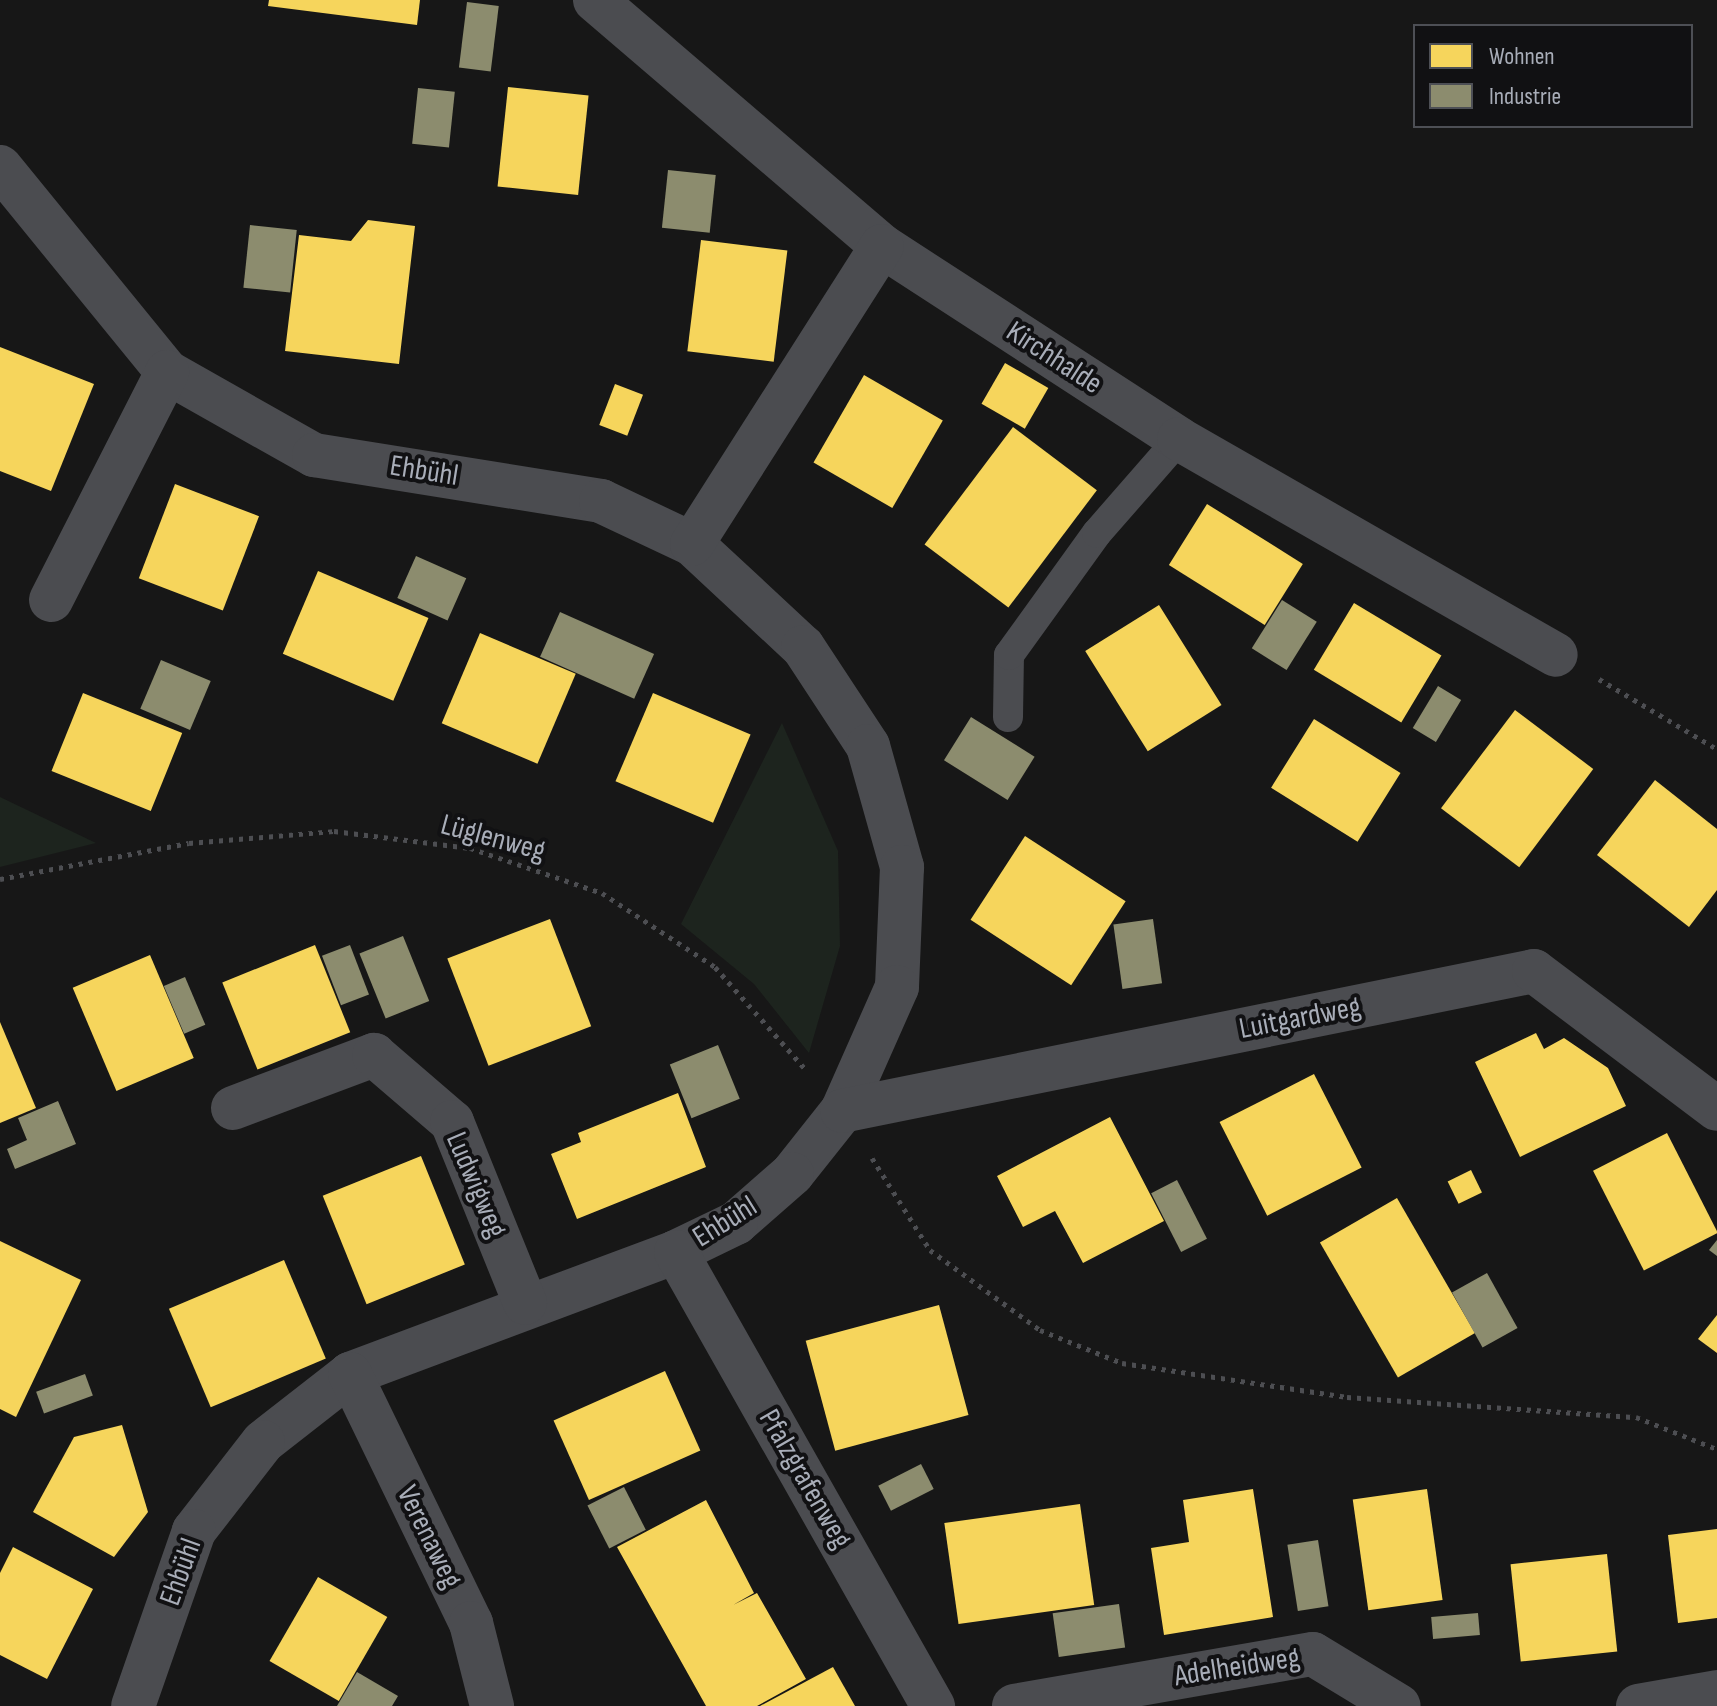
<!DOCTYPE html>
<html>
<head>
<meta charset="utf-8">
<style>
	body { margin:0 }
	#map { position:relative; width:1717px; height:1706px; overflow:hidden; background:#171717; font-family:"Sofia Sans Condensed",sans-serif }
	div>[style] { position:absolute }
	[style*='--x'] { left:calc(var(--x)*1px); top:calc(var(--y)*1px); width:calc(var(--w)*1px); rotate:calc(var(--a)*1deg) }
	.green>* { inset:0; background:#1d241e }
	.homes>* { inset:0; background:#f6d55c; transform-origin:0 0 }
	.industry>* { inset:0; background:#8c8c6e; transform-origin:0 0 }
	.path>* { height:5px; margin-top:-2.5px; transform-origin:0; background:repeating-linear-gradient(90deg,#4d4e52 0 4px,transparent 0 10px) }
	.service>* { height:30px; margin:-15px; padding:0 15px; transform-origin:15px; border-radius:15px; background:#4b4c50 }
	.minor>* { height:44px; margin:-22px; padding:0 22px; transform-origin:22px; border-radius:22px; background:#4b4c50 }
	span { translate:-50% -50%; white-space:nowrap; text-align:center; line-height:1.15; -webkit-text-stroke:8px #111113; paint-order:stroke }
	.street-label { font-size:30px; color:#a8adb8 }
	.legend { position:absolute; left:1413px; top:24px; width:280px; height:104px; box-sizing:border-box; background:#111113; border:2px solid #4d4f55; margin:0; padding:10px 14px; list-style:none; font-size:24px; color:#a8adb8 }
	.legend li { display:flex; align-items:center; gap:16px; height:40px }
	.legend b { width:40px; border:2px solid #4d4f55 }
</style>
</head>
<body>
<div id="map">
	<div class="green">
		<div style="clip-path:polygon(782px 723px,838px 851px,840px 946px,809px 1053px,754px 984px,681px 924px)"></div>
		<div style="clip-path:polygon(0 797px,96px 843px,0 867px)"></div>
	</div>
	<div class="homes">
		<div style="clip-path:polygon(269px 0,420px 0,417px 25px,268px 6px)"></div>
		<div style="left:508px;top:87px;width:81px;height:100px;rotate:6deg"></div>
		<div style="clip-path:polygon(368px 220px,415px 226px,399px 364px,285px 351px,299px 235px,351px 241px)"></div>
		<div style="left:701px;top:240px;width:87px;height:112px;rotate:7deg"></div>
		<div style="clip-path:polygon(0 347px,94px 384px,51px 491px,0 471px)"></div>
		<div style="left:1005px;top:363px;width:50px;height:47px;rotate:30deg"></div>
		<div style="left:864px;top:375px;width:91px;height:101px;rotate:30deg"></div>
		<div style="left:615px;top:384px;width:30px;height:44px;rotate:21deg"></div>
		<div style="left:1013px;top:427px;width:105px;height:147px;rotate:37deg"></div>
		<div style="left:175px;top:484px;width:90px;height:101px;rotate:21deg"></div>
		<div style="left:1207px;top:504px;width:113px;height:72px;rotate:32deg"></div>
		<div style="left:318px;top:571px;width:120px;height:90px;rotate:23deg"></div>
		<div style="left:1354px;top:603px;width:102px;height:78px;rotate:31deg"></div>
		<div style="left:1159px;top:605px;width:118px;height:87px;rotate:58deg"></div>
		<div style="left:480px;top:633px;width:104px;height:98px;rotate:23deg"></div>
		<div style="left:83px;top:693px;width:107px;height:84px;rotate:22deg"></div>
		<div style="left:653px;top:693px;width:106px;height:96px;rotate:23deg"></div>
		<div style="left:1515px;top:710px;width:98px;height:123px;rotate:37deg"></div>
		<div style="left:1314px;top:719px;width:102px;height:81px;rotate:32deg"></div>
		<div style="clip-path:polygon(1655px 780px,1717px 829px,1717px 890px,1689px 927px,1597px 855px)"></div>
		<div style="left:1025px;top:836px;width:120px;height:100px;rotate:33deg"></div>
		<div style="left:550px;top:919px;width:115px;height:110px;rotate:69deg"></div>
		<div style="left:315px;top:945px;width:94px;height:100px;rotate:68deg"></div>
		<div style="left:150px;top:955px;width:112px;height:84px;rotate:67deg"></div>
		<div style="clip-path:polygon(0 1022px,36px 1108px,0 1123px)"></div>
		<div style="clip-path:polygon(1536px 1033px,1544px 1049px,1564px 1038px,1608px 1068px,1626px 1106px,1520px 1157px,1475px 1062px)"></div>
		<div style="left:1314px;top:1074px;width:105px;height:106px;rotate:63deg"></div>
		<div style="clip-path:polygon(678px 1093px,706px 1167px,577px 1219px,551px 1154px,581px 1142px,578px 1133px)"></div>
		<div style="clip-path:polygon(1110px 1117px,1164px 1221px,1083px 1263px,1055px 1211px,1023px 1227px,997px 1176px)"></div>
		<div style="left:1667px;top:1133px;width:112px;height:83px;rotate:63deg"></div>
		<div style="left:421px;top:1156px;width:117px;height:106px;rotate:68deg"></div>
		<div style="left:1471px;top:1170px;width:25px;height:26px;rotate:64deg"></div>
		<div style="left:1397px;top:1198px;width:156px;height:89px;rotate:60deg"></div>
		<div style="clip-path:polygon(0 1241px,81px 1280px,16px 1417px,0 1409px)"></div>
		<div style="left:284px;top:1260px;width:107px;height:125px;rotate:67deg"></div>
		<div style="left:939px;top:1305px;width:114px;height:138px;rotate:75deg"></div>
		<div style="clip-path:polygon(1717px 1315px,1717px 1353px,1698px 1339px)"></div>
		<div style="left:665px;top:1371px;width:87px;height:122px;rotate:66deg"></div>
		<div style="clip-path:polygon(122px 1425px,148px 1512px,114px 1557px,33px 1512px,74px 1437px)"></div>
		<div style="clip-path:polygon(1253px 1489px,1273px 1617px,1164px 1635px,1151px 1548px,1189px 1542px,1183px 1500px)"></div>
		<div style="left:1427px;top:1489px;width:112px;height:75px;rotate:82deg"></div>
		<div style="clip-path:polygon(706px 1500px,754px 1593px,733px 1605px,757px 1593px,806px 1679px,757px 1706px,706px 1706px,617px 1547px)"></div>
		<div style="left:1080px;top:1504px;width:102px;height:137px;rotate:82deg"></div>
		<div style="clip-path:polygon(1717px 1529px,1717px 1618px,1678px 1623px,1668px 1535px)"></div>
		<div style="clip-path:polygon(13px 1547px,93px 1589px,47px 1679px,0 1655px,0 1573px)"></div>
		<div style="left:1607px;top:1554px;width:98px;height:97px;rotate:84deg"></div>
		<div style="left:318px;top:1577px;width:80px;height:97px;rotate:30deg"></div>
		<div style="clip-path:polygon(833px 1667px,855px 1706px,760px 1706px)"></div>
	</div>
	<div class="industry">
		<div style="left:467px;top:2px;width:32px;height:66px;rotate:7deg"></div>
		<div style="left:418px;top:88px;width:37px;height:56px;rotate:6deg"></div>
		<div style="left:668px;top:170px;width:48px;height:58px;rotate:6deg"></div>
		<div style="left:250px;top:225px;width:47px;height:63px;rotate:6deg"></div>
		<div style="left:416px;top:556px;width:55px;height:46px;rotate:24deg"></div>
		<div style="left:1282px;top:600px;width:41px;height:57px;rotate:32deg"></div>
		<div style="left:560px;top:612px;width:103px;height:49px;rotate:24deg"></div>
		<div style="left:161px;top:660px;width:54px;height:53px;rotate:23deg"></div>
		<div style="left:1438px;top:686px;width:27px;height:49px;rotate:31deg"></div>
		<div style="left:971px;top:717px;width:75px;height:51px;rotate:32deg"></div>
		<div style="left:1153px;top:919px;width:65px;height:40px;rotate:82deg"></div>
		<div style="left:403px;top:936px;width:70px;height:47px;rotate:68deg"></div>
		<div style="left:350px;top:945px;width:53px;height:30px;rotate:69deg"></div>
		<div style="left:185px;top:977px;width:52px;height:23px;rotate:67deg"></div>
		<div style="left:718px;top:1045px;width:58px;height:52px;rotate:68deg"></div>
		<div style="clip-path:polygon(58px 1101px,76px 1144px,15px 1169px,7px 1149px,27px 1140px,18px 1118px)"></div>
		<div style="left:1177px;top:1180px;width:66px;height:29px;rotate:63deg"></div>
		<div style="clip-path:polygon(1717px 1240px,1717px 1256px,1709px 1250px)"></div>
		<div style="left:1487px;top:1273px;width:63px;height:40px;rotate:61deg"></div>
		<div style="left:85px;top:1374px;width:23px;height:52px;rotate:70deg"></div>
		<div style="left:921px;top:1464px;width:28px;height:48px;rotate:63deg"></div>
		<div style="left:624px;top:1487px;width:48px;height:41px;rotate:63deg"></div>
		<div style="left:1318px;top:1540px;width:67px;height:31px;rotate:81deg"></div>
		<div style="left:1119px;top:1604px;width:44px;height:67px;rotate:82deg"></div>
		<div style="left:1478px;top:1613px;width:22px;height:47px;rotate:85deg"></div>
		<div style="clip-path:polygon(357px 1672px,398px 1696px,392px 1706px,337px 1706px)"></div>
	</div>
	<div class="path">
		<div style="--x:1599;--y:679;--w:137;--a:30.7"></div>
		<div style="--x:0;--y:879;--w:192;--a:-10.8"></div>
		<div style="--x:189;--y:843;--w:145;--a:-4.7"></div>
		<div style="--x:334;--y:831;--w:137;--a:7.1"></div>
		<div style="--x:470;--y:848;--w:139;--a:18.8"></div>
		<div style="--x:602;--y:893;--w:135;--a:33.2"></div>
		<div style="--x:715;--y:967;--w:137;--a:48.5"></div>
		<div style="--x:872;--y:1158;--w:109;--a:57.8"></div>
		<div style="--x:930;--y:1250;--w:136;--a:36"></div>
		<div style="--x:1040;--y:1330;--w:88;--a:21.9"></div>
		<div style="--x:1122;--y:1363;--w:228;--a:8.6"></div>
		<div style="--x:1347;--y:1397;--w:290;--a:4"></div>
		<div style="--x:1636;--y:1417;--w:87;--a:21.6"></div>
	</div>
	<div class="service">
		<div style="--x:1008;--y:717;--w:62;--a:-89.1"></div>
		<div style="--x:1009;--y:655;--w:150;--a:-54.2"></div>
		<div style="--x:1097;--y:533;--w:125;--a:-48.9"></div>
	</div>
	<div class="minor">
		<div style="--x:595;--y:0;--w:378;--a:40.6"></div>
		<div style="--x:882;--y:246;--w:354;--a:33"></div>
		<div style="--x:1179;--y:439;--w:434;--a:29.8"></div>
		<div style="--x:0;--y:167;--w:264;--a:50.8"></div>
		<div style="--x:167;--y:372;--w:169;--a:29.5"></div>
		<div style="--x:314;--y:455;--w:291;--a:9.1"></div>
		<div style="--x:601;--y:501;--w:101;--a:25.3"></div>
		<div style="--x:692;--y:544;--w:151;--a:42.9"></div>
		<div style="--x:803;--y:647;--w:118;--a:56.7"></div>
		<div style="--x:868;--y:746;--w:126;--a:74.3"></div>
		<div style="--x:902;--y:867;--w:120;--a:92.4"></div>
		<div style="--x:897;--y:987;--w:136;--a:113.9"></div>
		<div style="--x:842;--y:1111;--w:80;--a:128.4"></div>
		<div style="--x:792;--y:1174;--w:74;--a:138.8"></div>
		<div style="--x:736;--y:1223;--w:67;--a:154.2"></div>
		<div style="--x:676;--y:1252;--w:348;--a:159.5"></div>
		<div style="--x:350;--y:1374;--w:110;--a:142"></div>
		<div style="--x:263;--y:1442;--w:113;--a:127.8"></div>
		<div style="--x:194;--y:1531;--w:185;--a:109.2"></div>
		<div style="--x:692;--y:544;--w:353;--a:-57.5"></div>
		<div style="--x:51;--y:600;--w:256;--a:-63"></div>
		<div style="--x:233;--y:1108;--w:151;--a:-20.6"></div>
		<div style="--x:374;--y:1055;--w:103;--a:40.7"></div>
		<div style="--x:452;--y:1122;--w:195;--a:68"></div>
		<div style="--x:842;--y:1111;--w:706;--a:-11.44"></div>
		<div style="--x:1534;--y:971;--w:229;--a:37"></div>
		<div style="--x:676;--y:1252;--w:522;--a:60.49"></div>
		<div style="--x:350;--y:1374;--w:277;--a:64.1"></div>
		<div style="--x:471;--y:1623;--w:86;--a:75.8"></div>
		<div style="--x:1014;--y:1706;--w:303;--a:-9.9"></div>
		<div style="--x:1313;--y:1654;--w:100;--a:31.2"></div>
		<div style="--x:1638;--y:1706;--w:80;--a:-10"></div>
	</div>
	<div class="street-label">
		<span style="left:1054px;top:358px;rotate:33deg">Kirchhalde</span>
		<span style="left:424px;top:471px;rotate:9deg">Ehbühl</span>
		<span style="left:493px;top:838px;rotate:15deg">Lüglenweg</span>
		<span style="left:1300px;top:1018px;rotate:-11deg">Luitgardweg</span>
		<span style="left:476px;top:1185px;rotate:67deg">Ludwigweg</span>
		<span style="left:725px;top:1222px;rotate:-32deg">Ehbühl</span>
		<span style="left:805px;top:1479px;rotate:60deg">Pfalzgrafenweg</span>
		<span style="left:429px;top:1537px;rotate:64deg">Verenaweg</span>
		<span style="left:181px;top:1572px;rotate:-70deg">Ehbühl</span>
		<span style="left:1237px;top:1667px;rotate:-9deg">Adelheidweg</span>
	</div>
	<ul class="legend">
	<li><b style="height:22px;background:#f6d55c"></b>Wohnen</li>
	<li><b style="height:22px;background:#8c8c6e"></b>Industrie</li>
	</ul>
</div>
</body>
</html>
